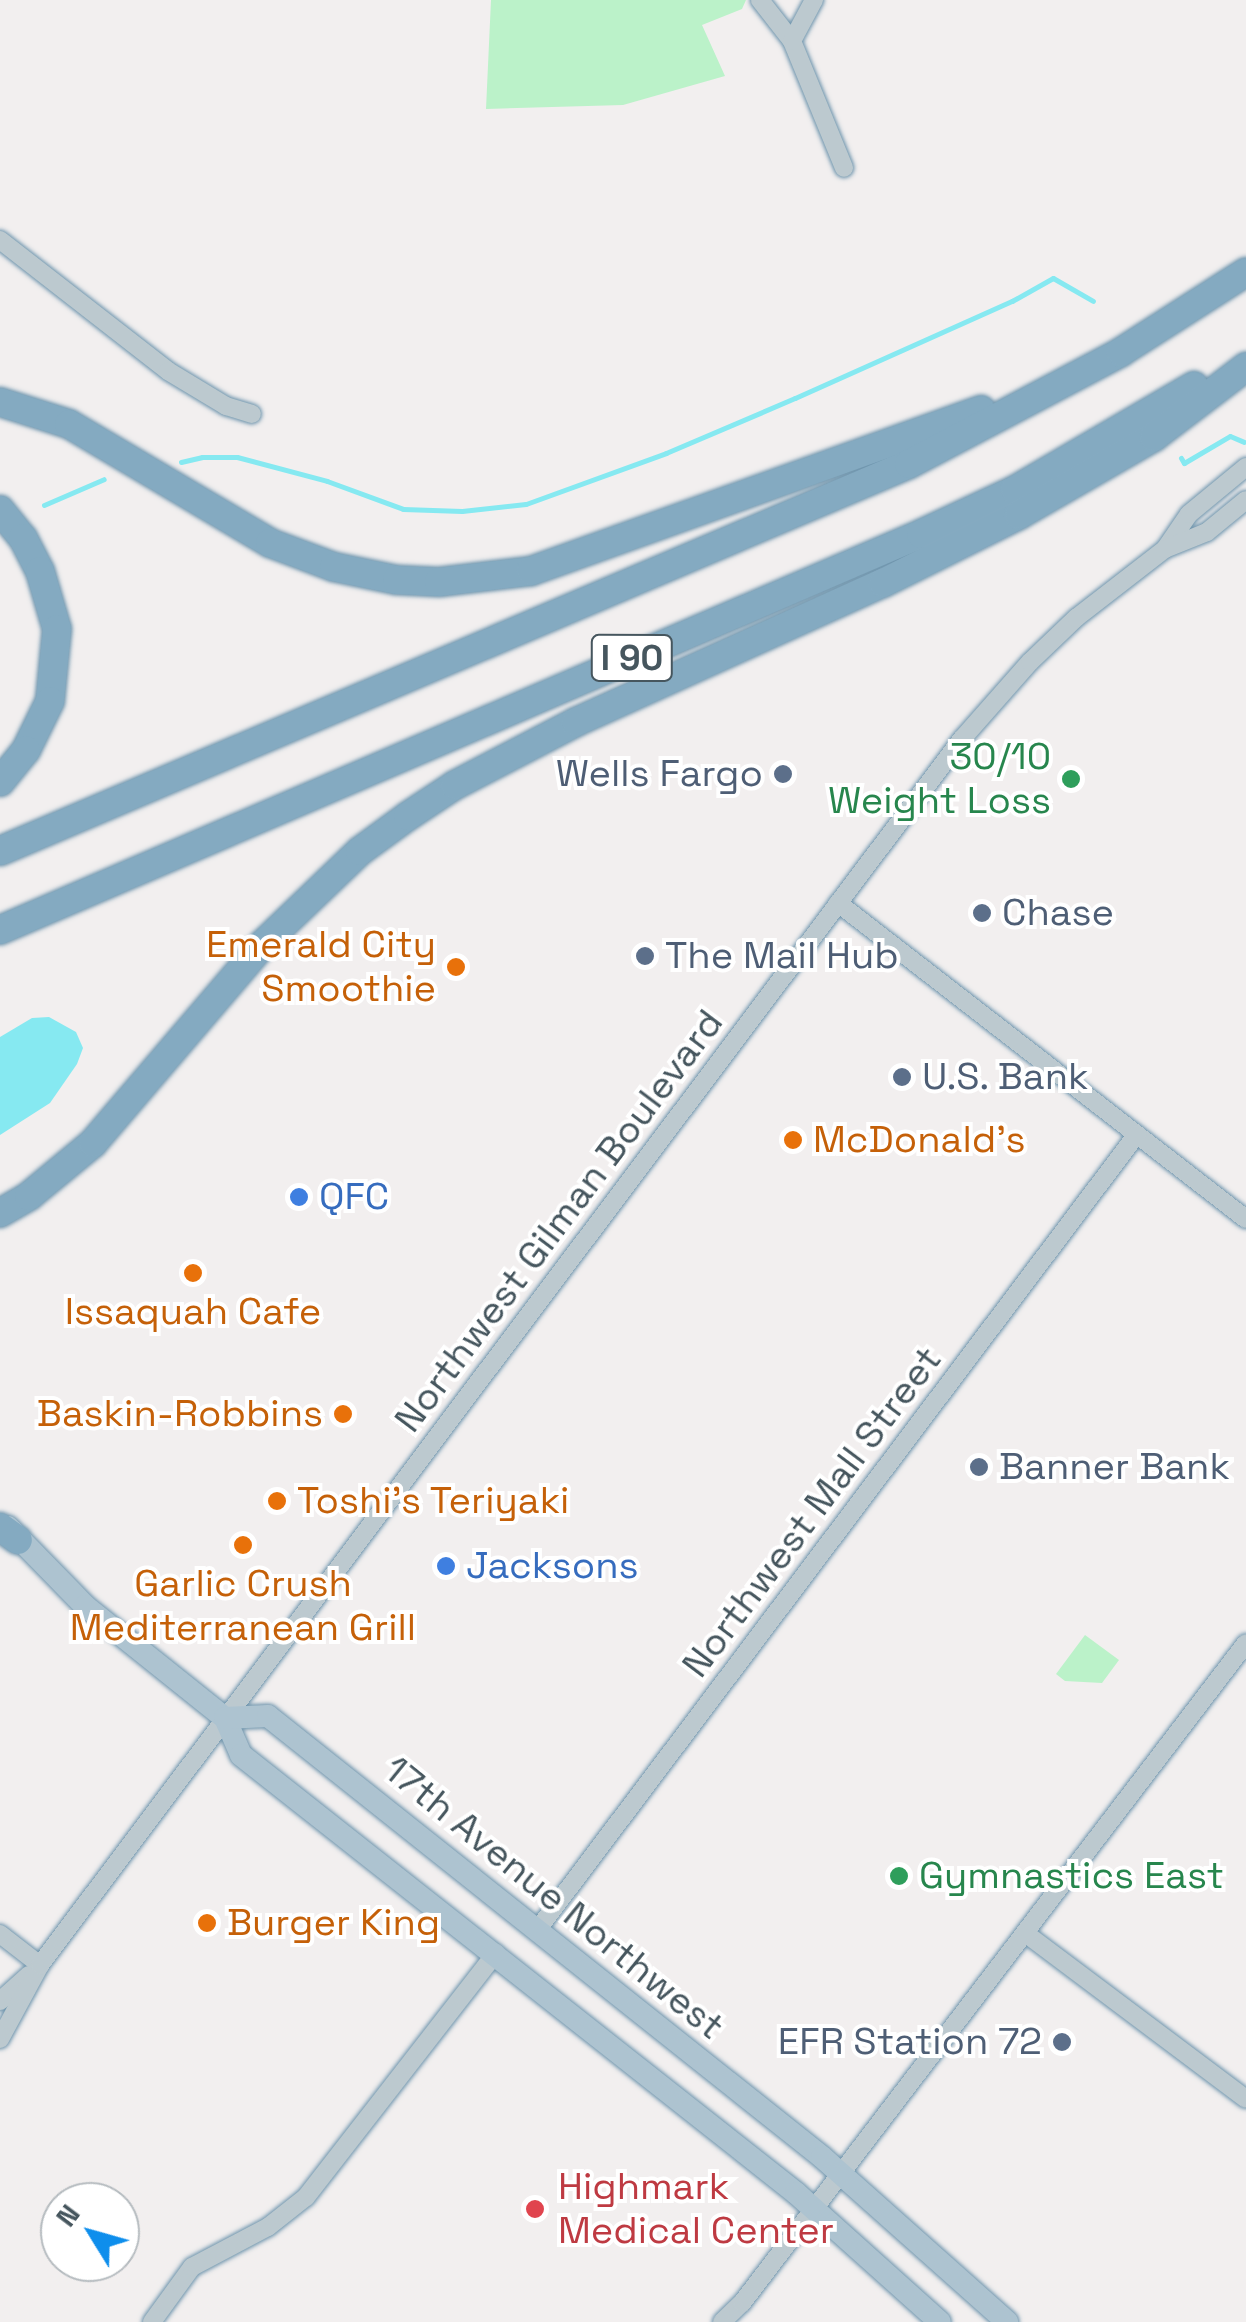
<!DOCTYPE html>
<html>
<head>
<meta charset="utf-8">
<style>
	body { margin:0 }
	#map { position:relative; width:1246px; height:2322px; overflow:hidden; background:#f2efef; font-family:"Space Grotesk",sans-serif }
	div>[style] { position:absolute }
	[style*='--x'] { left:calc(var(--x)*1px); top:calc(var(--y)*1px); width:calc(var(--w)*1px); rotate:calc(var(--a)*1deg) }
	.green>* { inset:0; background:#bbf2c9 }
	.water>* { inset:0; background:#86e9f1 }
	.stream>* { height:5px; margin:-2.5px; padding:0 2.5px; transform-origin:2.5px; border-radius:2.5px; background:#86e9f1 }
	.roads { filter:drop-shadow(0 0 2px #6f95ad) drop-shadow(0 0 2px #6f95ad) }
	.minor>* { height:18px; margin:-9px; padding:0 9px; transform-origin:9px; border-radius:9px; background:#bcc9cf }
	.major>* { height:22px; margin:-11px; padding:0 11px; transform-origin:11px; border-radius:11px; background:#adc3d0 }
	.highway>* { height:28px; margin:-14px; padding:0 14px; transform-origin:14px; border-radius:14px; background:#84aac1 }
	.dots>* { width:28px; height:28px; translate:-50% -50%; box-sizing:border-box; border:5px solid #fff; border-radius:50% }
	span { translate:-50% -50%; white-space:nowrap; text-align:center; line-height:1.15; -webkit-text-stroke:8px #fff; paint-order:stroke }
	.shield-label span { padding:2px 8px; background:#fff; border:2px solid; border-radius:8px; -webkit-text-stroke-width:0 }
	.shield-label { font-size:35px; color:#46565e; font-weight:700 }
	.leisure-label { font-size:38px; color:#27864d }
	.right { translate:-100% -50%; text-align:right }
	.left { translate:0 -50%; text-align:left }
	.service-label { font-size:38px; color:#4e5e75 }
	.food-label { font-size:38px; color:#c56008 }
	.shop-label { font-size:38px; color:#366cbe }
	.street-label { font-size:38px; color:#46565e }
	.health-label { font-size:38px; color:#be3a42 }
	.north { position:absolute; left:40px; top:2182px; width:100px; height:100px; box-sizing:border-box; background:#fff; border:2px solid #b5bbbf; border-radius:50%; rotate:307deg; font-size:28px; font-weight:700; line-height:40px; text-align:center; color:#46565e }
	.north::after { content:''; display:block; margin:auto; width:35px; height:45px; background:#0e8eec; clip-path:polygon(50% 0,100% 100%,50% 72%,0 100%) }
</style>
</head>
<body>
<div id="map">
	<div class="green">
		<div style="clip-path:polygon(491px 0,746px 0,742px 9px,702px 25px,725px 76px,623px 105px,486px 109px)"></div>
		<div style="clip-path:polygon(1085px 1635px,1119px 1660px,1102px 1683px,1065px 1681px,1056px 1674px)"></div>
	</div>
	<div class="water">
		<div style="clip-path:polygon(49px 1017px,76px 1032px,83px 1048px,77px 1064px,50px 1103px,0 1135px,0 1037px,32px 1018px)"></div>
	</div>
	<div class="stream">
		<div style="--x:1181;--y:458;--w:6;--a:59"></div>
		<div style="--x:1184;--y:463;--w:53;--a:-30.4"></div>
		<div style="--x:1230;--y:436;--w:15;--a:23"></div>
		<div style="--x:181;--y:462;--w:22;--a:-13"></div>
		<div style="--x:202;--y:457;--w:35;--a:0"></div>
		<div style="--x:237;--y:457;--w:93;--a:14.9"></div>
		<div style="--x:327;--y:481;--w:81;--a:20.2"></div>
		<div style="--x:403;--y:509;--w:59;--a:1.9"></div>
		<div style="--x:462;--y:511;--w:64;--a:-6.2"></div>
		<div style="--x:526;--y:504;--w:149;--a:-20"></div>
		<div style="--x:666;--y:453;--w:140;--a:-23.1"></div>
		<div style="--x:795;--y:398;--w:238;--a:-24.1"></div>
		<div style="--x:1012;--y:301;--w:47;--a:-29.3"></div>
		<div style="--x:1053;--y:278;--w:46;--a:29.9"></div>
		<div style="--x:44;--y:505;--w:65;--a:-23.4"></div>
	</div>
	<div class="roads">
		<div class="minor">
			<div style="--x:760;--y:0;--w:52;--a:52"></div>
			<div style="--x:792;--y:41;--w:137;--a:67.7"></div>
			<div style="--x:792;--y:41;--w:47;--a:-61.8"></div>
			<div style="--x:0;--y:240;--w:213;--a:37.9"></div>
			<div style="--x:168;--y:371;--w:68;--a:31.1"></div>
			<div style="--x:226;--y:406;--w:27;--a:17"></div>
			<div style="--x:1165;--y:549;--w:42;--a:-55.6"></div>
			<div style="--x:1189;--y:514;--w:74;--a:-39.5"></div>
			<div style="--x:838;--y:903;--w:516;--a:37.76"></div>
			<div style="--x:538;--y:1929;--w:995;--a:-53"></div>
			<div style="--x:1025;--y:1933;--w:276;--a:36.9"></div>
			<div style="--x:0;--y:1934;--w:51;--a:37.8"></div>
			<div style="--x:0;--y:2001;--w:39;--a:-42"></div>
			<div style="--x:0;--y:2039;--w:84;--a:-61.6"></div>
			<div style="--x:40;--y:1965;--w:1534;--a:-53.06"></div>
			<div style="--x:962;--y:739;--w:103;--a:-48.6"></div>
			<div style="--x:1030;--y:662;--w:64;--a:-43.7"></div>
			<div style="--x:1076;--y:618;--w:113;--a:-37.8"></div>
			<div style="--x:1165;--y:549;--w:45;--a:-22"></div>
			<div style="--x:1207;--y:532;--w:50;--a:-39.4"></div>
			<div style="--x:152;--y:2322;--w:68;--a:-54"></div>
			<div style="--x:192;--y:2267;--w:86;--a:-27.8"></div>
			<div style="--x:268;--y:2227;--w:48;--a:-38.3"></div>
			<div style="--x:306;--y:2197;--w:309;--a:-52.1"></div>
			<div style="--x:722;--y:2322;--w:28;--a:-44"></div>
			<div style="--x:742;--y:2303;--w:830;--a:-52.63"></div>
		</div>
		<div class="major">
			<div style="--x:8;--y:1527;--w:110;--a:45.7"></div>
			<div style="--x:85;--y:1606;--w:179;--a:38.7"></div>
			<div style="--x:225;--y:1718;--w:40;--a:66.6"></div>
			<div style="--x:241;--y:1755;--w:707;--a:38.28"></div>
			<div style="--x:796;--y:2193;--w:193;--a:41.9"></div>
			<div style="--x:225;--y:1718;--w:43;--a:-2.7"></div>
			<div style="--x:268;--y:1716;--w:708;--a:38.52"></div>
			<div style="--x:822;--y:2157;--w:248;--a:41.7"></div>
		</div>
		<div class="highway">
			<div style="--x:0;--y:402;--w:72;--a:17.7"></div>
			<div style="--x:69;--y:424;--w:234;--a:30.6"></div>
			<div style="--x:270;--y:543;--w:68;--a:20.6"></div>
			<div style="--x:334;--y:567;--w:64;--a:11.7"></div>
			<div style="--x:397;--y:580;--w:42;--a:2.7"></div>
			<div style="--x:439;--y:582;--w:93;--a:-6.8"></div>
			<div style="--x:531;--y:571;--w:478;--a:-19.7"></div>
			<div style="--x:0;--y:510;--w:36;--a:51"></div>
			<div style="--x:23;--y:538;--w:37;--a:63"></div>
			<div style="--x:40;--y:571;--w:60;--a:73.7"></div>
			<div style="--x:57;--y:629;--w:72;--a:95.6"></div>
			<div style="--x:50;--y:701;--w:55;--a:116.1"></div>
			<div style="--x:26;--y:750;--w:41;--a:129.1"></div>
			<div style="--x:0;--y:851;--w:988;--a:-23.06"></div>
			<div style="--x:909;--y:464;--w:240;--a:-27.8"></div>
			<div style="--x:1121;--y:352;--w:148;--a:-32.6"></div>
			<div style="--x:0;--y:930;--w:1003;--a:-23.27"></div>
			<div style="--x:921;--y:534;--w:104;--a:-25.1"></div>
			<div style="--x:1015;--y:490;--w:207;--a:-30.2"></div>
			<div style="--x:0;--y:1213;--w:34;--a:-30"></div>
			<div style="--x:29;--y:1196;--w:83;--a:-39.6"></div>
			<div style="--x:93;--y:1143;--w:262;--a:-49.5"></div>
			<div style="--x:263;--y:944;--w:134;--a:-43.8"></div>
			<div style="--x:360;--y:851;--w:59;--a:-36.1"></div>
			<div style="--x:408;--y:816;--w:56;--a:-33.4"></div>
			<div style="--x:455;--y:785;--w:136;--a:-27.5"></div>
			<div style="--x:576;--y:722;--w:337;--a:-24.4"></div>
			<div style="--x:883;--y:583;--w:152;--a:-26.6"></div>
			<div style="--x:1019;--y:515;--w:156;--a:-30"></div>
			<div style="--x:1154;--y:437;--w:116;--a:-37.3"></div>
			<div style="--x:0;--y:1527;--w:22;--a:36"></div>
		</div>
	</div>
	<div class="dots">
		<div style="left:783px;top:774px;background:#5c6f8a"></div>
		<div style="left:1071px;top:779px;background:#2e9e5b"></div>
		<div style="left:982px;top:913px;background:#5c6f8a"></div>
		<div style="left:645px;top:956px;background:#5c6f8a"></div>
		<div style="left:456px;top:967px;background:#e8710a"></div>
		<div style="left:902px;top:1077px;background:#5c6f8a"></div>
		<div style="left:793px;top:1140px;background:#e8710a"></div>
		<div style="left:299px;top:1197px;background:#3f7fe0"></div>
		<div style="left:193px;top:1273px;background:#e8710a"></div>
		<div style="left:343px;top:1414px;background:#e8710a"></div>
		<div style="left:979px;top:1467px;background:#5c6f8a"></div>
		<div style="left:277px;top:1501px;background:#e8710a"></div>
		<div style="left:243px;top:1545px;background:#e8710a"></div>
		<div style="left:446px;top:1566px;background:#3f7fe0"></div>
		<div style="left:899px;top:1876px;background:#2e9e5b"></div>
		<div style="left:207px;top:1923px;background:#e8710a"></div>
		<div style="left:1062px;top:2042px;background:#5c6f8a"></div>
		<div style="left:535px;top:2209px;background:#e0444e"></div>
	</div>
	<div class="shield-label">
		<span style="left:632px;top:658px">I 90</span>
	</div>
	<div class="leisure-label">
		<span class="right" style="left:1051px;top:779px">30/10<br>Weight Loss</span>
		<span class="left" style="left:919px;top:1876px">Gymnastics East</span>
	</div>
	<div class="service-label">
		<span class="right" style="left:763px;top:774px">Wells Fargo</span>
		<span class="left" style="left:1002px;top:913px">Chase</span>
		<span class="left" style="left:665px;top:956px">The Mail Hub</span>
		<span class="left" style="left:922px;top:1077px">U.S. Bank</span>
		<span class="left" style="left:999px;top:1467px">Banner Bank</span>
		<span class="right" style="left:1042px;top:2042px">EFR Station 72</span>
	</div>
	<div class="food-label">
		<span class="right" style="left:436px;top:967px">Emerald City<br>Smoothie</span>
		<span class="left" style="left:813px;top:1140px">McDonald's</span>
		<span style="left:193px;top:1312px">Issaquah Cafe</span>
		<span class="right" style="left:323px;top:1414px">Baskin-Robbins</span>
		<span class="left" style="left:297px;top:1501px">Toshi’s Teriyaki</span>
		<span style="left:243px;top:1606px">Garlic Crush<br>Mediterranean Grill</span>
		<span class="left" style="left:227px;top:1923px">Burger King</span>
	</div>
	<div class="shop-label">
		<span class="left" style="left:319px;top:1197px">QFC</span>
		<span class="left" style="left:466px;top:1566px">Jacksons</span>
	</div>
	<div class="street-label">
		<span style="left:559px;top:1221px;rotate:-53deg">Northwest Gilman Boulevard</span>
		<span style="left:812px;top:1512px;rotate:-53deg">Northwest Mall Street</span>
		<span style="left:554px;top:1898px;rotate:39deg">17th Avenue Northwest</span>
	</div>
	<div class="health-label">
		<span class="left" style="left:558px;top:2209px">Highmark<br>Medical Center</span>
	</div>
	<div class="north">N</div>
</div>
</body>
</html>
